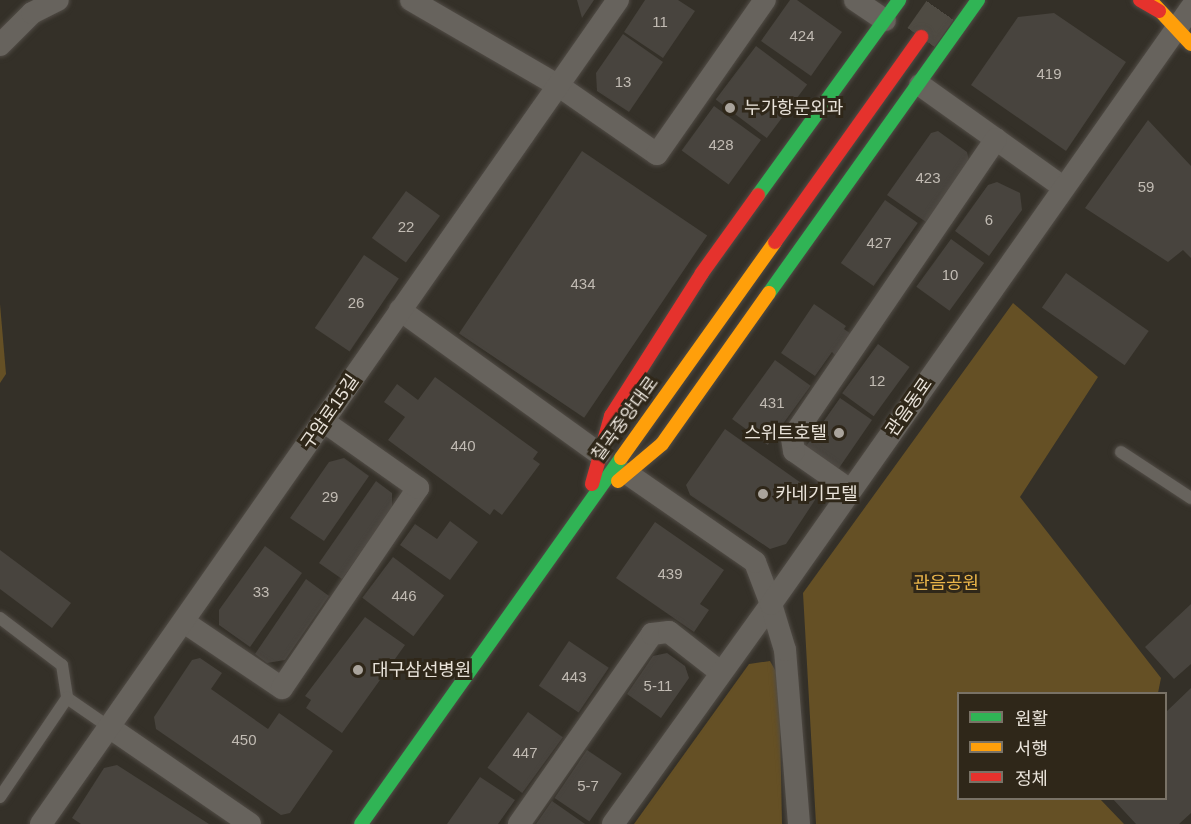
<!DOCTYPE html>
<html>
<head>
<meta charset="utf-8">
<style>
	body { margin:0 }
	#map { position:relative; width:1191px; height:824px; overflow:hidden; background:#343028; font-family:Arial,"Noto Sans KR",sans-serif }
	div>[style] { position:absolute }
	[style*='--x'] { left:calc(var(--x)*1px); top:calc(var(--y)*1px); width:calc(var(--w)*1px); rotate:calc(var(--a)*1deg) }
	.green>* { inset:0; background:#655025 }
	.building>* { inset:0; background:#48443e; transform-origin:0 0 }
	.primary-tunnel>* { height:33px; margin-top:-16.5px; transform-origin:0; background:repeating-linear-gradient(90deg,#4f4b43 0 33px,transparent 0 49px) }
	.roads { filter:drop-shadow(0 0 2px #514c46) drop-shadow(0 0 2px #514c46) }
	.lane>* { height:12px; margin:-6px; padding:0 6px; transform-origin:6px; border-radius:6px; background:#67635d }
	.street>* { height:22px; margin:-11px; padding:0 11px; transform-origin:11px; border-radius:11px; background:#67635d }
	.fast>* { height:14px; margin:-7px; padding:0 7px; transform-origin:7px; border-radius:7px; background:#30b455 }
	.slow>* { height:14px; margin:-7px; padding:0 7px; transform-origin:7px; border-radius:7px; background:#ff9f0a }
	.jam>* { height:14px; margin:-7px; padding:0 7px; transform-origin:7px; border-radius:7px; background:#e5322d }
	.dots>* { width:16px; height:16px; translate:-50% -50%; box-sizing:border-box; border:3px solid #2f2719; border-radius:50% }
	span { translate:-50% -50%; white-space:nowrap; text-align:center; line-height:1.15; -webkit-text-stroke:6px #2f2719; paint-order:stroke }
	.number-label { font-size:15px; color:#c1bbb3 }
	.number-label span { -webkit-text-stroke-width:0 }
	.poi-label { font-size:18px; color:#e9e3da }
	.left { translate:0 -50%; text-align:left }
	.right { translate:-100% -50%; text-align:right }
	.street-label { font-size:18px; color:#e9e3da }
	.park-label { font-size:18px; color:#eab54a }
	.legend { position:absolute; left:957px; top:692px; width:210px; height:108px; box-sizing:border-box; background:#2f2719; border:2px solid #797266; margin:0; padding:8px 10px; list-style:none; font-size:18px; color:#e9e3da }
	.legend li { display:flex; align-items:center; gap:12px; height:30px }
	.legend b { width:30px; border:2px solid #797266 }
</style>
</head>
<body>
<div id="map">
	<div class="green">
		<div style="clip-path:polygon(1013px 303px,1098px 377px,1020px 497px,1161px 678px,1158px 693px,958px 694px,958px 798px,1100px 799px,1124px 824px,816px 824px,803px 593px)"></div>
		<div style="clip-path:polygon(0 304px,6px 374px,0 383px)"></div>
		<div style="clip-path:polygon(770px 661px,779px 677px,782px 824px,634px 824px,749px 664px)"></div>
	</div>
	<div class="building">
		<div style="clip-path:polygon(577px 0,594px 0,582px 18px)"></div>
		<div style="clip-path:polygon(645px 0,678px 0,695px 11px,663px 58px,624px 32px)"></div>
		<div style="clip-path:polygon(790px 0,797px 0,842px 32px,811px 76px,761px 41px)"></div>
		<div style="clip-path:polygon(1054px 13px,1126px 62px,1066px 151px,971px 85px,1018px 17px)"></div>
		<div style="clip-path:polygon(623px 34px,663px 62px,629px 112px,597px 91px,596px 73px)"></div>
		<div style="left:756px;top:46px;width:64px;height:67px;rotate:37deg"></div>
		<div style="left:714px;top:106px;width:58px;height:55px;rotate:36deg"></div>
		<div style="clip-path:polygon(1148px 120px,1191px 166px,1191px 258px,1183px 250px,1168px 262px,1085px 208px)"></div>
		<div style="clip-path:polygon(938px 131px,967px 152px,969px 161px,926px 222px,887px 195px,931px 133px)"></div>
		<div style="left:582px;top:151px;width:151px;height:220px;rotate:34deg"></div>
		<div style="clip-path:polygon(997px 182px,1020px 193px,1022px 210px,989px 256px,955px 231px,988px 185px)"></div>
		<div style="left:406px;top:191px;width:42px;height:58px;rotate:36deg"></div>
		<div style="left:885px;top:200px;width:40px;height:77px;rotate:35deg"></div>
		<div style="left:951px;top:239px;width:41px;height:59px;rotate:36deg"></div>
		<div style="left:364px;top:255px;width:42px;height:88px;rotate:34deg"></div>
		<div style="left:1066px;top:273px;width:101px;height:42px;rotate:35deg"></div>
		<div style="clip-path:polygon(814px 304px,846px 326px,844px 329px,851px 334px,836px 356px,832px 352px,815px 376px,781px 353px)"></div>
		<div style="left:878px;top:344px;width:39px;height:61px;rotate:36deg"></div>
		<div style="left:775px;top:360px;width:44px;height:73px;rotate:36deg"></div>
		<div style="clip-path:polygon(435px 377px,538px 452px,533px 459px,540px 464px,502px 515px,494px 509px,490px 515px,388px 440px,405px 417px,384px 402px,397px 384px,418px 400px)"></div>
		<div style="clip-path:polygon(840px 398px,872px 420px,839px 468px,830px 469px,807px 454px,807px 445px)"></div>
		<div style="clip-path:polygon(725px 429px,811px 490px,815px 500px,786px 544px,770px 549px,690px 495px,686px 485px)"></div>
		<div style="clip-path:polygon(344px 458px,369px 476px,324px 541px,290px 518px,329px 462px)"></div>
		<div style="clip-path:polygon(376px 481px,392px 493px,392px 508px,342px 579px,319px 563px)"></div>
		<div style="clip-path:polygon(450px 521px,478px 542px,450px 580px,400px 545px,415px 524px,437px 539px)"></div>
		<div style="clip-path:polygon(655px 522px,724px 570px,700px 604px,709px 610px,694px 632px,616px 578px)"></div>
		<div style="clip-path:polygon(265px 546px,302px 573px,250px 647px,219px 625px,219px 610px)"></div>
		<div style="clip-path:polygon(0 550px,71px 603px,52px 628px,0 589px)"></div>
		<div style="left:393px;top:557px;width:64px;height:51px;rotate:37deg"></div>
		<div style="clip-path:polygon(306px 579px,329px 596px,285px 660px,267px 663px,255px 654px)"></div>
		<div style="clip-path:polygon(1191px 604px,1191px 664px,1174px 679px,1145px 647px)"></div>
		<div style="clip-path:polygon(365px 617px,405px 645px,342px 733px,306px 708px,311px 700px,305px 696px)"></div>
		<div style="left:569px;top:641px;width:48px;height:54px;rotate:34deg"></div>
		<div style="clip-path:polygon(667px 653px,685px 666px,689px 678px,661px 718px,627px 694px,653px 656px)"></div>
		<div style="clip-path:polygon(200px 658px,222px 673px,211px 689px,268px 729px,279px 713px,333px 751px,290px 813px,281px 815px,156px 729px,154px 717px,192px 660px)"></div>
		<div style="clip-path:polygon(1191px 688px,1191px 813px,1179px 824px,1136px 824px,1112px 798px,1166px 798px,1166px 712px)"></div>
		<div style="left:528px;top:712px;width:43px;height:69px;rotate:36deg"></div>
		<div style="left:587px;top:750px;width:42px;height:58px;rotate:34deg"></div>
		<div style="clip-path:polygon(117px 765px,209px 824px,81px 824px,72px 818px,104px 768px)"></div>
		<div style="clip-path:polygon(480px 777px,515px 800px,498px 824px,447px 824px)"></div>
		<div style="clip-path:polygon(552px 801px,585px 824px,536px 824px)"></div>
	</div>
	<div class="primary-tunnel">
		<div style="--x:921;--y:37;--w:45;--a:-54.9"></div>
	</div>
	<div class="roads">
		<div class="lane">
			<div style="--x:1121;--y:452;--w:84;--a:33.3"></div>
			<div style="--x:0;--y:618;--w:78;--a:37.2"></div>
			<div style="--x:62;--y:665;--w:33;--a:81"></div>
			<div style="--x:67;--y:698;--w:51;--a:34.6"></div>
			<div style="--x:0;--y:797;--w:120;--a:-55.9"></div>
		</div>
		<div class="street">
			<div style="--x:411;--y:0;--w:171;--a:30.2"></div>
			<div style="--x:559;--y:86;--w:119;--a:34.8"></div>
			<div style="--x:657;--y:154;--w:188;--a:-55"></div>
			<div style="--x:855;--y:0;--w:36;--a:34"></div>
			<div style="--x:0;--y:45;--w:45;--a:-45"></div>
			<div style="--x:32;--y:13;--w:29;--a:-27"></div>
			<div style="--x:920;--y:85;--w:176;--a:35.5"></div>
			<div style="--x:400;--y:310;--w:246;--a:35.8"></div>
			<div style="--x:850;--y:490;--w:68;--a:-145.1"></div>
			<div style="--x:794;--y:451;--w:13;--a:-99"></div>
			<div style="--x:792;--y:438;--w:362;--a:-55.7"></div>
			<div style="--x:184;--y:622;--w:118;--a:34"></div>
			<div style="--x:282;--y:688;--w:242;--a:-55.8"></div>
			<div style="--x:418;--y:488;--w:116;--a:-144.8"></div>
			<div style="--x:109;--y:727;--w:171;--a:34.5"></div>
			<div style="--x:41;--y:824;--w:1006;--a:-55"></div>
			<div style="--x:519;--y:824;--w:232;--a:-55"></div>
			<div style="--x:652;--y:634;--w:17;--a:-7"></div>
			<div style="--x:669;--y:632;--w:63;--a:38"></div>
			<div style="--x:613;--y:824;--w:271;--a:-54.3"></div>
			<div style="--x:771;--y:604;--w:45;--a:-110.9"></div>
			<div style="--x:755;--y:562;--w:155;--a:-145.3"></div>
			<div style="--x:799;--y:824;--w:175;--a:-94.6"></div>
			<div style="--x:785;--y:650;--w:48;--a:-106.9"></div>
			<div style="--x:771;--y:604;--w:729;--a:-54.83"></div>
		</div>
		<div class="fast">
			<div style="--x:758;--y:195;--w:241;--a:-54.1"></div>
			<div style="--x:769;--y:293;--w:360;--a:-54.5"></div>
			<div style="--x:361;--y:824;--w:449;--a:-54.6"></div>
		</div>
		<div class="slow">
			<div style="--x:1150;--y:0;--w:60;--a:47"></div>
			<div style="--x:621;--y:458;--w:265;--a:-54.5"></div>
			<div style="--x:618;--y:481;--w:57;--a:-40.1"></div>
			<div style="--x:662;--y:444;--w:185;--a:-54.7"></div>
		</div>
		<div class="jam">
			<div style="--x:1140;--y:0;--w:22;--a:30"></div>
			<div style="--x:775;--y:242;--w:252;--a:-54.5"></div>
			<div style="--x:592;--y:484;--w:71;--a:-74.4"></div>
			<div style="--x:611;--y:416;--w:169;--a:-57.5"></div>
			<div style="--x:702;--y:273;--w:96;--a:-54.3"></div>
		</div>
	</div>
	<div class="dots">
		<div style="left:730px;top:108px;background:#aaa49c"></div>
		<div style="left:839px;top:433px;background:#aaa49c"></div>
		<div style="left:763px;top:494px;background:#aaa49c"></div>
		<div style="left:358px;top:670px;background:#aaa49c"></div>
	</div>
	<div class="number-label">
		<span style="left:660px;top:22px">11</span>
		<span style="left:802px;top:36px">424</span>
		<span style="left:1049px;top:74px">419</span>
		<span style="left:623px;top:82px">13</span>
		<span style="left:721px;top:145px">428</span>
		<span style="left:928px;top:178px">423</span>
		<span style="left:1146px;top:187px">59</span>
		<span style="left:989px;top:220px">6</span>
		<span style="left:406px;top:227px">22</span>
		<span style="left:879px;top:243px">427</span>
		<span style="left:950px;top:275px">10</span>
		<span style="left:583px;top:284px">434</span>
		<span style="left:356px;top:303px">26</span>
		<span style="left:877px;top:381px">12</span>
		<span style="left:772px;top:403px">431</span>
		<span style="left:463px;top:446px">440</span>
		<span style="left:330px;top:497px">29</span>
		<span style="left:670px;top:574px">439</span>
		<span style="left:261px;top:592px">33</span>
		<span style="left:404px;top:596px">446</span>
		<span style="left:574px;top:677px">443</span>
		<span style="left:658px;top:686px">5-11</span>
		<span style="left:244px;top:740px">450</span>
		<span style="left:525px;top:753px">447</span>
		<span style="left:588px;top:786px">5-7</span>
	</div>
	<div class="poi-label">
		<span class="left" style="left:744px;top:108px">누가항문외과</span>
		<span class="right" style="left:827px;top:433px">스위트호텔</span>
		<span class="left" style="left:775px;top:494px">카네기모텔</span>
		<span class="left" style="left:372px;top:670px">대구삼선병원</span>
	</div>
	<div class="street-label">
		<span style="left:909px;top:407px;rotate:-55deg">관음동로</span>
		<span style="left:330px;top:412px;rotate:-55deg">구암로15길</span>
		<span style="left:625px;top:419px;rotate:-54deg">칠곡중앙대로</span>
	</div>
	<div class="park-label">
		<span style="left:946px;top:583px">관음공원</span>
	</div>
	<ul class="legend">
	<li><b style="height:8px;background:#30b455"></b>원활</li>
	<li><b style="height:8px;background:#ff9f0a"></b>서행</li>
	<li><b style="height:8px;background:#e5322d"></b>정체</li>
	</ul>
</div>
</body>
</html>
